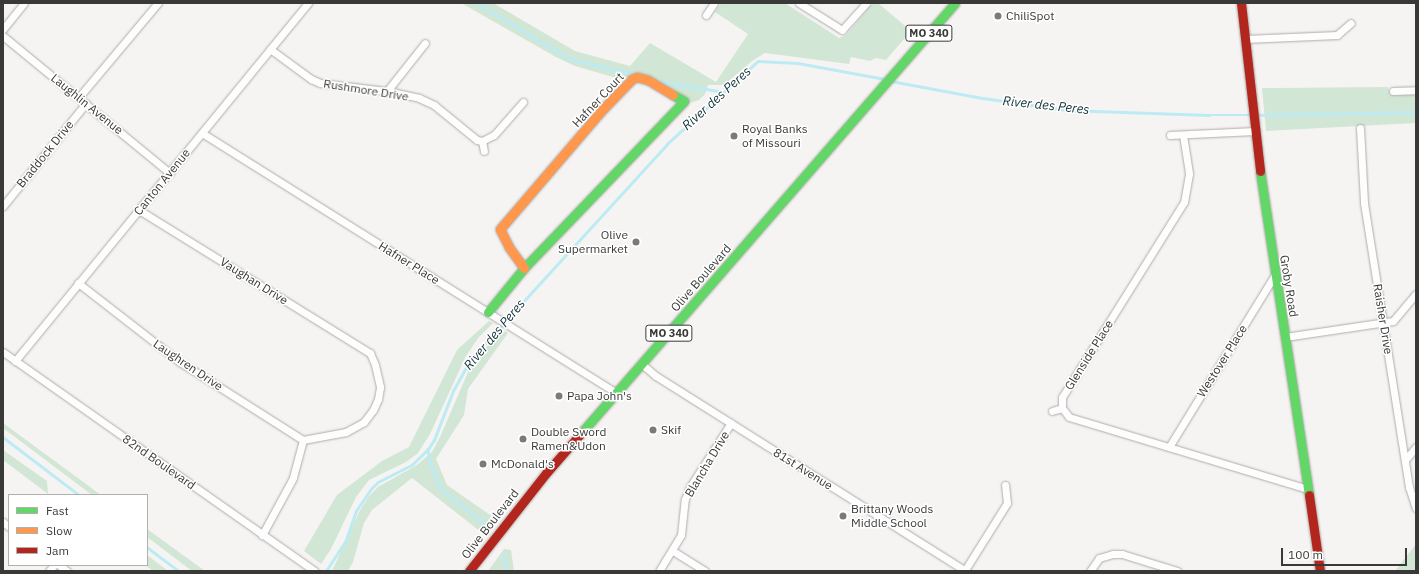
<!DOCTYPE html>
<html>
<head>
<meta charset="utf-8">
<style>
	body { margin:0 }
	#map { position:relative; width:1419px; height:574px; overflow:hidden; background:#f6f4f2; font-family:"IBM Plex Sans",sans-serif }
	div>[style] { position:absolute }
	[style*='--x'] { left:calc(var(--x)*1px); top:calc(var(--y)*1px); width:calc(var(--w)*1px); rotate:calc(var(--a)*1deg) }
	.green>* { inset:0; background:#d1e6d4 }
	.stream>* { height:2.5px; margin:-1.25px; padding:0 1.25px; transform-origin:1.25px; border-radius:1.25px; background:#bdebf3 }
	.roads { filter:drop-shadow(0 0 1px #adacab) drop-shadow(0 0 1px #adacab) }
	.street>* { height:7px; margin:-3.5px; padding:0 3.5px; transform-origin:3.5px; border-radius:3.5px; background:#fefdfd }
	.fast>* { height:9px; margin:-4.5px; padding:0 4.5px; transform-origin:4.5px; border-radius:4.5px; background:#63d668 }
	.slow>* { height:9px; margin:-4.5px; padding:0 4.5px; transform-origin:4.5px; border-radius:4.5px; background:#ff974d }
	.jam>* { height:9px; margin:-4.5px; padding:0 4.5px; transform-origin:4.5px; border-radius:4.5px; background:#b3261e }
	.dots>* { width:11px; height:11px; translate:-50% -50%; box-sizing:border-box; border:2px solid #fff; border-radius:50% }
	span { translate:-50% -50%; white-space:nowrap; text-align:center; line-height:1.15; -webkit-text-stroke:3px #fff; paint-order:stroke }
	.shield-label span { padding:1px 3px; background:#fff; border:1px solid; border-radius:3px; -webkit-text-stroke-width:0 }
	.shield-label { font-size:11px; color:#393937; font-weight:700 }
	.poi-label { font-size:12px; color:#393937 }
	.left { translate:0 -50%; text-align:left }
	.right { translate:-100% -50%; text-align:right }
	.street-label { font-size:12px; color:#393937 }
	.water-label { font-size:13px; color:#113137; font-style:italic }
	.frame { position:absolute; inset:0; border:4px solid #393937; pointer-events:none }
	.legend { position:absolute; left:8px; top:494px; width:140px; height:72px; box-sizing:border-box; background:#fff; border:1px solid #b0b0af; margin:0; padding:5px 7px; list-style:none; font-size:12px; color:#393937 }
	.legend li { display:flex; align-items:center; gap:8px; height:20px }
	.legend b { width:20px; border:1px solid #b0b0af }
	.scale { position:absolute; left:1281px; top:548px; width:126px; height:18px; box-sizing:border-box; border:2px solid #393937; border-top:0; padding-left:5px; font-size:12px; line-height:14px; white-space:nowrap; color:#393937; -webkit-text-stroke:3px #fff; paint-order:stroke }
</style>
</head>
<body>
<div id="map">
	<div class="green">
		<div style="clip-path:polygon(461px 3px,493px 3px,575px 51px,630px 66px,650px 43px,716px 82px,748px 34px,715px 12px,721px 3px,785px 3px,839px 38px,846px 35px,873px 3px,878px 3px,911px 31px,886px 60px,876px 58px,870px 61px,851px 57px,849px 64px,765px 53px,752px 61px,724px 85px,708px 85px,705px 94px,699px 100px,690px 103px,666px 85px,632px 76px,620px 79px,575px 66px,556px 57px)"></div>
		<div style="clip-path:polygon(1388px 87px,1390px 95px,1416px 94px,1416px 123px,1266px 131px,1262px 88px)"></div>
		<div style="clip-path:polygon(489px 321px,493px 323px,479px 337px,466px 356px,430px 434px,418px 453px,406px 462px,369px 480px,356px 497px,331px 549px,321px 564px,304px 551px,337px 495px,382px 461px,409px 447px,457px 350px)"></div>
		<div style="clip-path:polygon(505px 331px,508px 333px,468px 389px,464px 415px,436px 459px,447px 485px,493px 517px,481px 532px,412px 478px,372px 510px,364px 523px,353px 562px,348px 571px,332px 571px,359px 512px,369px 496px,378px 487px,417px 465px,432px 452px,440px 437px,472px 363px,476px 356px)"></div>
		<div style="clip-path:polygon(3px 423px,101px 495px,92px 495px,3px 428px)"></div>
		<div style="clip-path:polygon(3px 450px,47px 481px,48px 494px,3px 460px)"></div>
		<div style="clip-path:polygon(147px 529px,205px 571px,192px 571px,147px 537px)"></div>
		<div style="clip-path:polygon(1416px 544px,1416px 571px,1395px 571px)"></div>
		<div style="clip-path:polygon(504px 549px,511px 550px,514px 571px,488px 571px)"></div>
		<div style="clip-path:polygon(147px 555px,168px 571px,153px 571px,145px 565px,147px 565px)"></div>
	</div>
	<div class="stream">
		<div style="--x:477;--y:3;--w:109;--a:31.1"></div>
		<div style="--x:570;--y:59;--w:65;--a:13.4"></div>
		<div style="--x:655;--y:80;--w:69;--a:10"></div>
		<div style="--x:891;--y:81;--w:94;--a:10.5"></div>
		<div style="--x:983;--y:98;--w:84;--a:8.2"></div>
		<div style="--x:1066;--y:110;--w:143;--a:2"></div>
		<div style="--x:1209;--y:115;--w:41;--a:0"></div>
		<div style="--x:1255;--y:115;--w:161;--a:-1.1"></div>
		<div style="--x:3;--y:437;--w:96;--a:37.3"></div>
		<div style="--x:428;--y:449;--w:13;--a:81"></div>
		<div style="--x:430;--y:462;--w:29;--a:68"></div>
		<div style="--x:441;--y:489;--w:55;--a:38.3"></div>
		<div style="--x:147;--y:547;--w:40;--a:37"></div>
		<div style="--x:503;--y:555;--w:16;--a:76"></div>
		<div style="--x:326;--y:571;--w:37;--a:-57"></div>
		<div style="--x:346;--y:540;--w:31;--a:-71"></div>
		<div style="--x:356;--y:511;--w:25;--a:-56"></div>
		<div style="--x:370;--y:490;--w:11;--a:-45"></div>
		<div style="--x:378;--y:482;--w:38;--a:-27"></div>
		<div style="--x:412;--y:465;--w:23;--a:-45"></div>
		<div style="--x:428;--y:449;--w:11;--a:-56"></div>
		<div style="--x:434;--y:440;--w:53;--a:-68.8"></div>
		<div style="--x:453;--y:391;--w:35;--a:-61"></div>
		<div style="--x:470;--y:360;--w:292;--a:-47.6"></div>
		<div style="--x:667;--y:144;--w:123;--a:-42.4"></div>
		<div style="--x:758;--y:61;--w:40;--a:2.9"></div>
		<div style="--x:798;--y:63;--w:88;--a:10.4"></div>
	</div>
	<div class="roads">
		<div class="street">
			<div style="--x:799;--y:3;--w:51;--a:32.1"></div>
			<div style="--x:842;--y:30;--w:36;--a:-48"></div>
			<div style="--x:706;--y:15;--w:14;--a:-56"></div>
			<div style="--x:3;--y:29;--w:33;--a:-51"></div>
			<div style="--x:3;--y:36;--w:216;--a:39.4"></div>
			<div style="--x:1245;--y:39;--w:92;--a:-2.5"></div>
			<div style="--x:1337;--y:35;--w:18;--a:-41"></div>
			<div style="--x:270;--y:49;--w:51;--a:36.2"></div>
			<div style="--x:311;--y:79;--w:10;--a:24"></div>
			<div style="--x:320;--y:83;--w:67;--a:6.8"></div>
			<div style="--x:387;--y:91;--w:33;--a:12"></div>
			<div style="--x:419;--y:98;--w:17;--a:25"></div>
			<div style="--x:434;--y:105;--w:55;--a:39.1"></div>
			<div style="--x:477;--y:140;--w:5;--a:11"></div>
			<div style="--x:482;--y:141;--w:13;--a:-27"></div>
			<div style="--x:494;--y:135;--w:44;--a:-48.7"></div>
			<div style="--x:387;--y:91;--w:61;--a:-51.6"></div>
			<div style="--x:1393;--y:91;--w:23;--a:-2"></div>
			<div style="--x:79;--y:97;--w:123;--a:-50"></div>
			<div style="--x:1360;--y:128;--w:75;--a:86.9"></div>
			<div style="--x:1364;--y:203;--w:288;--a:81"></div>
			<div style="--x:1409;--y:487;--w:22;--a:72"></div>
			<div style="--x:202;--y:133;--w:490;--a:32.1"></div>
			<div style="--x:1170;--y:135;--w:85;--a:-2.7"></div>
			<div style="--x:1183;--y:135;--w:39;--a:81"></div>
			<div style="--x:1189;--y:174;--w:28;--a:100"></div>
			<div style="--x:1184;--y:202;--w:230;--a:122"></div>
			<div style="--x:1062;--y:397;--w:11;--a:90"></div>
			<div style="--x:1062;--y:408;--w:11;--a:52"></div>
			<div style="--x:1069;--y:417;--w:249;--a:16.8"></div>
			<div style="--x:482;--y:141;--w:10;--a:79"></div>
			<div style="--x:3;--y:206;--w:132;--a:-51.1"></div>
			<div style="--x:139;--y:210;--w:272;--a:31.8"></div>
			<div style="--x:370;--y:353;--w:13;--a:67"></div>
			<div style="--x:375;--y:365;--w:23;--a:77"></div>
			<div style="--x:380;--y:387;--w:12;--a:99"></div>
			<div style="--x:378;--y:399;--w:12;--a:114"></div>
			<div style="--x:373;--y:410;--w:15;--a:127"></div>
			<div style="--x:364;--y:422;--w:21;--a:151"></div>
			<div style="--x:346;--y:432;--w:44;--a:169.5"></div>
			<div style="--x:303;--y:440;--w:39;--a:105"></div>
			<div style="--x:293;--y:478;--w:65;--a:118.5"></div>
			<div style="--x:78;--y:283;--w:129;--a:37.8"></div>
			<div style="--x:180;--y:362;--w:146;--a:32.4"></div>
			<div style="--x:1285;--y:337;--w:109;--a:-8.4"></div>
			<div style="--x:1393;--y:321;--w:35;--a:-50"></div>
			<div style="--x:3;--y:352;--w:381;--a:35.1"></div>
			<div style="--x:15;--y:361;--w:463;--a:-50.7"></div>
			<div style="--x:642;--y:364;--w:18;--a:41"></div>
			<div style="--x:656;--y:376;--w:366;--a:32.2"></div>
			<div style="--x:1052;--y:411;--w:10;--a:-17"></div>
			<div style="--x:1169;--y:447;--w:202;--a:-58.4"></div>
			<div style="--x:1405;--y:460;--w:17;--a:-50"></div>
			<div style="--x:3;--y:522;--w:8;--a:40"></div>
			<div style="--x:673;--y:551;--w:38;--a:32"></div>
			<div style="--x:59;--y:565;--w:10;--a:37"></div>
			<div style="--x:965;--y:570;--w:79;--a:-57.9"></div>
			<div style="--x:1007;--y:503;--w:18;--a:-96"></div>
			<div style="--x:49;--y:571;--w:8;--a:-50"></div>
			<div style="--x:659;--y:571;--w:42;--a:-58.6"></div>
			<div style="--x:681;--y:535;--w:36;--a:-84"></div>
			<div style="--x:685;--y:499;--w:13;--a:-67"></div>
			<div style="--x:690;--y:487;--w:76;--a:-57.4"></div>
			<div style="--x:1090;--y:571;--w:16;--a:-55"></div>
			<div style="--x:1099;--y:558;--w:15;--a:-16"></div>
			<div style="--x:1113;--y:554;--w:9;--a:0"></div>
			<div style="--x:1122;--y:554;--w:58;--a:17.2"></div>
		</div>
		<div class="fast">
			<div style="--x:1260;--y:171;--w:328;--a:81.4"></div>
			<div style="--x:488;--y:312;--w:57;--a:-50.7"></div>
			<div style="--x:524;--y:268;--w:231;--a:-46.2"></div>
			<div style="--x:684;--y:101;--w:13;--a:-151"></div>
			<div style="--x:582;--y:432;--w:568;--a:-48.99"></div>
		</div>
		<div class="slow">
			<div style="--x:524;--y:268;--w:26;--a:-126"></div>
			<div style="--x:509;--y:247;--w:20;--a:-117"></div>
			<div style="--x:500;--y:229;--w:157;--a:-49.4"></div>
			<div style="--x:602;--y:110;--w:43;--a:-45.9"></div>
			<div style="--x:632;--y:79;--w:5;--a:-22"></div>
			<div style="--x:637;--y:77;--w:11;--a:15"></div>
			<div style="--x:648;--y:80;--w:29;--a:31"></div>
		</div>
		<div class="jam">
			<div style="--x:1241;--y:3;--w:169;--a:83.5"></div>
			<div style="--x:1309;--y:495;--w:77;--a:81.8"></div>
			<div style="--x:469;--y:571;--w:126;--a:-51.8"></div>
			<div style="--x:547;--y:472;--w:53;--a:-48.8"></div>
		</div>
	</div>
	<div class="dots">
		<div style="left:998px;top:16px;background:#7b7a78"></div>
		<div style="left:734px;top:136px;background:#7b7a78"></div>
		<div style="left:636px;top:242px;background:#7b7a78"></div>
		<div style="left:559px;top:396px;background:#7b7a78"></div>
		<div style="left:653px;top:430px;background:#7b7a78"></div>
		<div style="left:523px;top:439px;background:#7b7a78"></div>
		<div style="left:483px;top:464px;background:#7b7a78"></div>
		<div style="left:843px;top:516px;background:#7b7a78"></div>
	</div>
	<div class="shield-label">
		<span style="left:929px;top:33px">MO 340</span>
		<span style="left:669px;top:333px">MO 340</span>
	</div>
	<div class="poi-label">
		<span class="left" style="left:1006px;top:16px">ChiliSpot</span>
		<span class="left" style="left:742px;top:136px">Royal Banks<br>of Missouri</span>
		<span class="right" style="left:628px;top:242px">Olive<br>Supermarket</span>
		<span class="left" style="left:567px;top:396px">Papa John's</span>
		<span class="left" style="left:661px;top:430px">Skif</span>
		<span class="left" style="left:531px;top:439px">Double Sword<br>Ramen&amp;Udon</span>
		<span class="left" style="left:491px;top:464px">McDonald's</span>
		<span class="left" style="left:851px;top:516px">Brittany Woods<br>Middle School</span>
	</div>
	<div class="street-label">
		<span style="left:366px;top:90px;rotate:9deg">Rushmore Drive</span>
		<span style="left:598px;top:100px;rotate:-47deg">Hafner Court</span>
		<span style="left:87px;top:104px;rotate:39deg">Laughlin Avenue</span>
		<span style="left:45px;top:154px;rotate:-51deg">Braddock Drive</span>
		<span style="left:162px;top:182px;rotate:-51deg">Canton Avenue</span>
		<span style="left:409px;top:263px;rotate:32deg">Hafner Place</span>
		<span style="left:701px;top:278px;rotate:-49deg">Olive Boulevard</span>
		<span style="left:254px;top:281px;rotate:32deg">Vaughan Drive</span>
		<span style="left:1289px;top:286px;rotate:81deg">Groby Road</span>
		<span style="left:1383px;top:319px;rotate:81deg">Raisher Drive</span>
		<span style="left:1089px;top:355px;rotate:-58deg">Glenside Place</span>
		<span style="left:1222px;top:361px;rotate:-58deg">Westover Place</span>
		<span style="left:188px;top:365px;rotate:34deg">Laughren Drive</span>
		<span style="left:159px;top:462px;rotate:35deg">82nd Boulevard</span>
		<span style="left:707px;top:464px;rotate:-59deg">Blancha Drive</span>
		<span style="left:803px;top:469px;rotate:32deg">81st Avenue</span>
		<span style="left:490px;top:524px;rotate:-52deg">Olive Boulevard</span>
	</div>
	<div class="water-label">
		<span style="left:717px;top:99px;rotate:-42deg">River des Peres</span>
		<span style="left:1046px;top:106px;rotate:6deg">River des Peres</span>
		<span style="left:495px;top:335px;rotate:-50deg">River des Peres</span>
	</div>
	<div class="frame"></div>
	<ul class="legend">
	<li><b style="height:5px;background:#63d668"></b>Fast</li>
	<li><b style="height:5px;background:#ff974d"></b>Slow</li>
	<li><b style="height:5px;background:#b3261e"></b>Jam</li>
	</ul>
	<div class="scale">100 m</div>
</div>
</body>
</html>
